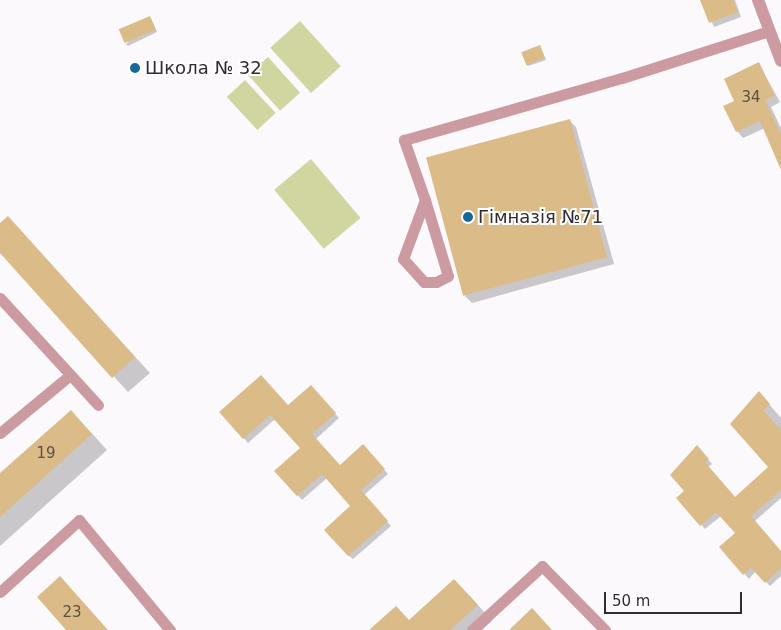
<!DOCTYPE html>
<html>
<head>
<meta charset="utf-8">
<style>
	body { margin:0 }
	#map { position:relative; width:781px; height:630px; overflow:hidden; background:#fcf9fd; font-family:"DejaVu Sans",sans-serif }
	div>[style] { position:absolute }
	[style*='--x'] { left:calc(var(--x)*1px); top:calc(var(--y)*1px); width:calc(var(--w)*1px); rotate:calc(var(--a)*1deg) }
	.green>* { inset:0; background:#d1d6a0; transform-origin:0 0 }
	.shadow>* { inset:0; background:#0003 }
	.building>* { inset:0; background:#dbbb88; transform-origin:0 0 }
	.service>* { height:11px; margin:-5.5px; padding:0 5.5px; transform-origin:5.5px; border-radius:5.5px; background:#cc9aa1 }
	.minor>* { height:12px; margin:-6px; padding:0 6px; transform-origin:6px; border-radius:6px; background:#cc9aa1 }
	.dots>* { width:14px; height:14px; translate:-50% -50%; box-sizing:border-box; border:2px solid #fff; border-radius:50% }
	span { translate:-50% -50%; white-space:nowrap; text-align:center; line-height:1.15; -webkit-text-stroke:4px #fff; paint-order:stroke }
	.number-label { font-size:15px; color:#5c4f48 }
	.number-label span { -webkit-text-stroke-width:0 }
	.poi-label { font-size:18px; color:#312b33 }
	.left { translate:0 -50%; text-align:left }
	.scale { position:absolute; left:604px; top:592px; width:138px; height:22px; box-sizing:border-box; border:2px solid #312b33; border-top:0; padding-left:6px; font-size:15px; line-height:18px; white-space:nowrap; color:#312b33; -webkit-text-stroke:4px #fff; paint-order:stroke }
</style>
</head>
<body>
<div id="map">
	<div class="green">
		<div style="left:300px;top:21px;width:61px;height:40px;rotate:48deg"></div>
		<div style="left:268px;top:57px;width:48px;height:27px;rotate:48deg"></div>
		<div style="left:245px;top:80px;width:45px;height:25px;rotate:47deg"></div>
		<div style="left:311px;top:159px;width:77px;height:48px;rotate:50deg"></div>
	</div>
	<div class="shadow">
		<div style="clip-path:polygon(702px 0,735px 0,741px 17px,714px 27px)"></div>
		<div style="clip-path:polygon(151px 19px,157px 32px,128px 46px,126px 44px)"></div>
		<div style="clip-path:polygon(540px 46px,546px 60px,528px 66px,526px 64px)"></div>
		<div style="clip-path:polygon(759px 64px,780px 102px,771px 107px,781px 128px,781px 153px,765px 128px,743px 138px,737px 131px,736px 101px)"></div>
		<div style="clip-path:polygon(569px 120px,576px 127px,614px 264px,472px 303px,465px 296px)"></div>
		<div style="clip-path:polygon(8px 217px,150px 373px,128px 392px,0 251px,0 225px)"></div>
		<div style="clip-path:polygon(315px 391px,339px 418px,316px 439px,340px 466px,367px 450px,388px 474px,364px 495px,391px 526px,353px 559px,348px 555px,352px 506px,327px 478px,302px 500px,276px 471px,302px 449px,275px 419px,248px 443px,221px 412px,288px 407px)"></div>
		<div style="clip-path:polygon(763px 397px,781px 418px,781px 498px,755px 521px,781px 552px,781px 576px,770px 586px,756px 571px,749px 579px,721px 547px,737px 534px,721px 516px,705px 529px,678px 498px,686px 491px,701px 451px,712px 464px,708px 467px,735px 498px,770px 467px,731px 424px)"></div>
		<div style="clip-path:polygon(86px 427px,107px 450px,0 546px,0 475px)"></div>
		<div style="clip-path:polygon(470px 596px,492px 621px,482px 630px,371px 630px,410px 621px)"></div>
	</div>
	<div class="building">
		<div style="clip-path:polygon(700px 0,733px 0,738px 12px,709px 23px)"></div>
		<div style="left:150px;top:16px;width:15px;height:34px;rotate:67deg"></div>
		<div style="left:540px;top:45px;width:14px;height:20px;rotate:69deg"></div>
		<div style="clip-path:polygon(759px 62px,775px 96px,765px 100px,781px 134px,781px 170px,760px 121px,736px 132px,723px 106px,734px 101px,724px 79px)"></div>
		<div style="left:570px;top:119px;width:143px;height:149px;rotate:75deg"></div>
		<div style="clip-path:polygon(8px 216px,135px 357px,112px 378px,0 253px,0 223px)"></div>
		<div style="clip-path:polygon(261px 375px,288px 405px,311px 385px,336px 413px,312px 434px,340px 465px,363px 444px,385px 469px,361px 490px,388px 521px,348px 556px,324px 530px,350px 506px,322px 474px,297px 496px,274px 471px,300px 448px,270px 415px,243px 439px,219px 412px)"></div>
		<div style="clip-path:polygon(759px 391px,770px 404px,763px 410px,781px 430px,781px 490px,751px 516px,781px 551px,781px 568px,765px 583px,751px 568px,743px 575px,719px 547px,735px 533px,716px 512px,700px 526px,676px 498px,684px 491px,670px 475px,697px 445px,709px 459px,705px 462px,735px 497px,768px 467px,730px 424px)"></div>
		<div style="clip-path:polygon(71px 410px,92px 434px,0 517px,0 473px)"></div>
		<div style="clip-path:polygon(60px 576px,108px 630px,66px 630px,37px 597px)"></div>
		<div style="clip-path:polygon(454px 579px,478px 605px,450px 630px,369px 630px,396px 606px,409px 620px)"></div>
		<div style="clip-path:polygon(532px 608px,552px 630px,509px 630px)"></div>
	</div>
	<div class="service">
		<div style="--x:425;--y:200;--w:79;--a:73.2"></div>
		<div style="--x:448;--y:276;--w:13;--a:153"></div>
		<div style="--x:436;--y:282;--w:12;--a:180"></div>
		<div style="--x:424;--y:282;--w:31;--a:-132"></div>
		<div style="--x:403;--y:259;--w:63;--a:-69.6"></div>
		<div style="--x:425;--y:200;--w:64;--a:-109.3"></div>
		<div style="--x:404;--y:140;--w:227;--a:-15.9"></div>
		<div style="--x:622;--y:78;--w:154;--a:-17.7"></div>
		<div style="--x:0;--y:298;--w:145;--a:47.5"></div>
		<div style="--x:0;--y:433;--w:91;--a:-39.6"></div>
		<div style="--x:0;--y:592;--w:107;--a:-42.3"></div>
		<div style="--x:79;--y:520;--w:143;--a:50.4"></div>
		<div style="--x:472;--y:630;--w:95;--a:-42.4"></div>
		<div style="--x:542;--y:566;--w:90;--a:45.5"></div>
	</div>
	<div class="minor">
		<div style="--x:758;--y:0;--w:65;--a:69.3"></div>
	</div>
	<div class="dots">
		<div style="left:135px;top:68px;background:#166899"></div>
		<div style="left:468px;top:217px;background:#166899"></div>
	</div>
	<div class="number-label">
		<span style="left:751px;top:98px">34</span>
		<span style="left:46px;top:454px">19</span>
		<span style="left:72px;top:613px">23</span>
	</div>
	<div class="poi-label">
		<span class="left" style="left:145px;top:68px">Школа № 32</span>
		<span class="left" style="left:478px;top:217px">Гімназія №71</span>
	</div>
	<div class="scale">50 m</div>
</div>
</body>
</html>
